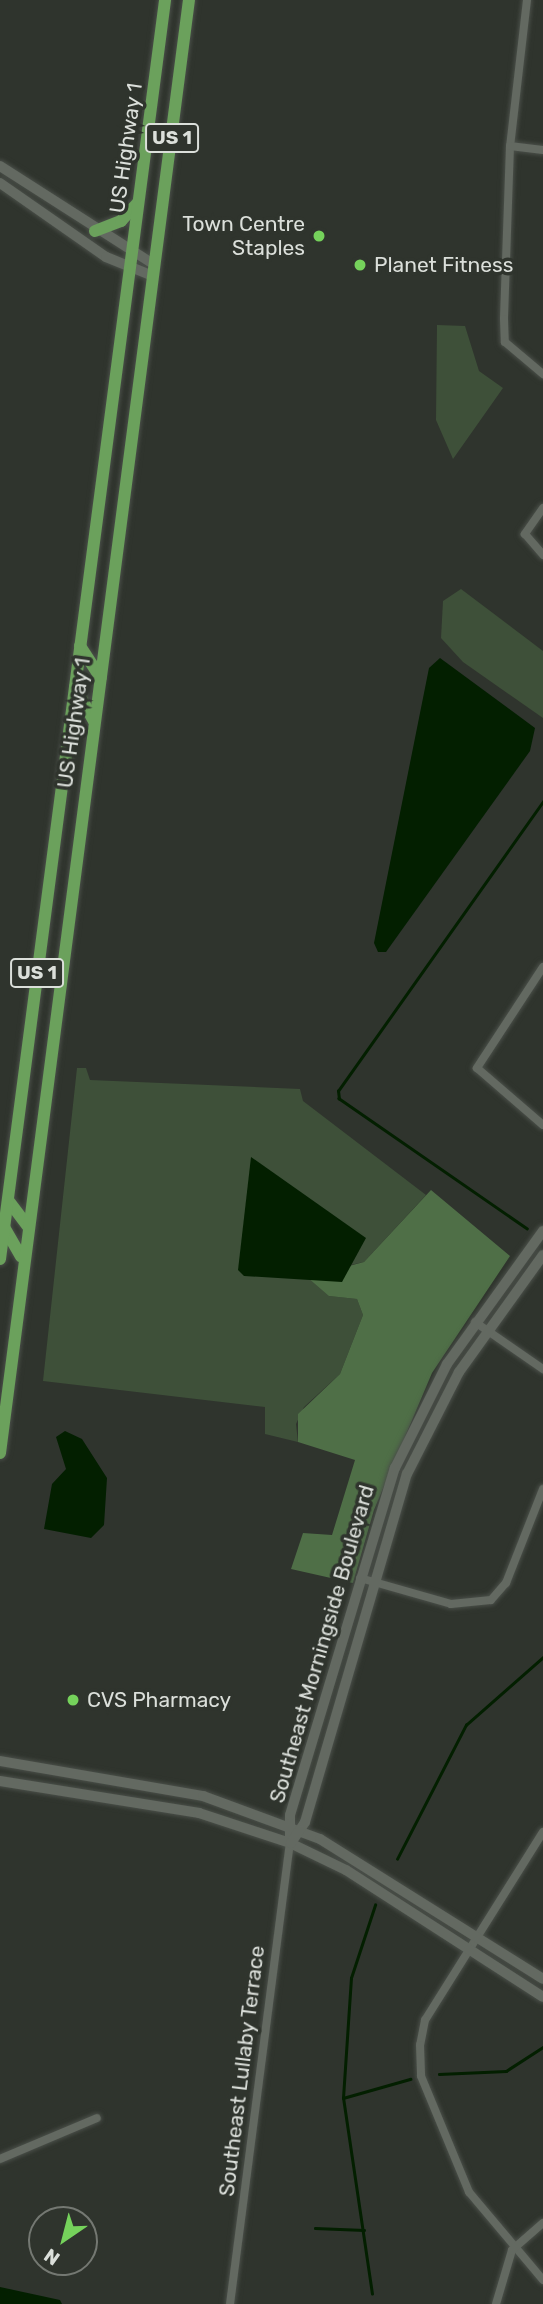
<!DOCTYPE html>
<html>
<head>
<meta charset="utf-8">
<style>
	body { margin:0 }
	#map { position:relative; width:543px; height:2304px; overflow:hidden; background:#2f342d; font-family:Rubik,sans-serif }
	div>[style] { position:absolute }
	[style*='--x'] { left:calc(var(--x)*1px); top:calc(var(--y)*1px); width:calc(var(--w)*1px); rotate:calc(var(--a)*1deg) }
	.green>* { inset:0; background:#3e5039 }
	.forest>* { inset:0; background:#4f6f47 }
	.water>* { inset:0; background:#031f00 }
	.stream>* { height:2.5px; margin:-1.25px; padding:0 1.25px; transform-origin:1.25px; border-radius:1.25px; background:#031f00 }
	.roads { filter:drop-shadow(0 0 2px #4a4f49) drop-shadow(0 0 2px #4a4f49) }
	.minor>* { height:8px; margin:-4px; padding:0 4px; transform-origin:4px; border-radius:4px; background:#636961 }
	.tertiary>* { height:10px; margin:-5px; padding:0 5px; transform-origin:5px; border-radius:5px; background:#636961 }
	.primary>* { height:12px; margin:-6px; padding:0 6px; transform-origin:6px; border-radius:6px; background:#6ba15c }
	.dots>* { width:19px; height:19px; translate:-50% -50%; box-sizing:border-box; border:4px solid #2f342d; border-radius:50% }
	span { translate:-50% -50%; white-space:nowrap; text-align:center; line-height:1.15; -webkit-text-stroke:7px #2f342d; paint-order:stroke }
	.shield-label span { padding:2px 5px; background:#2f342d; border:2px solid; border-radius:5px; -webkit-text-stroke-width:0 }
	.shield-label { font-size:19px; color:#dbdfda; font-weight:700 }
	.street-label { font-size:21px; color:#dbdfda }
	.poi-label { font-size:21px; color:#dbdfda }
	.right { translate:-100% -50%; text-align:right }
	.left { translate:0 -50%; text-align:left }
	.north { position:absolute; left:28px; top:2206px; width:70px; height:70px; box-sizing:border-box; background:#2f342d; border:2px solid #747872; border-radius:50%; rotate:215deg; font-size:19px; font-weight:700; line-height:28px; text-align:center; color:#dbdfda }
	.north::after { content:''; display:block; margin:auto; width:24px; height:32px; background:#75d25b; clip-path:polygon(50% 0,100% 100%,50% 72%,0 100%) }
</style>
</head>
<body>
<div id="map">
	<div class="green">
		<div style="clip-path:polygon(437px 325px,465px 326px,479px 371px,503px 388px,453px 459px,436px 420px)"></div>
		<div style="clip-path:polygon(461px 589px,543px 651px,543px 718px,463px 662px,441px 638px,443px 601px)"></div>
		<div style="clip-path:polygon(77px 1068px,86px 1068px,90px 1080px,300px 1089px,303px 1101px,426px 1195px,364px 1262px,327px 1270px,329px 1296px,357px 1299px,363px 1315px,340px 1374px,304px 1407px,296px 1424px,298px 1442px,265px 1434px,265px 1407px,43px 1381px)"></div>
	</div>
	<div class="forest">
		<div style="clip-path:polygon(431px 1190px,510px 1256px,432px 1373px,374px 1510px,353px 1583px,291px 1569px,303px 1533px,332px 1535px,355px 1460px,298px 1442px,298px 1414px,340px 1374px,363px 1315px,357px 1299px,329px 1296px,307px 1277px,364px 1262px)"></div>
	</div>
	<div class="water">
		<div style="clip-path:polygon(440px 658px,535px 728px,530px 751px,386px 952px,378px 952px,374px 943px,429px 668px)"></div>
		<div style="clip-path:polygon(251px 1157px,366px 1238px,342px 1282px,244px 1276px,238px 1270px)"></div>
		<div style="clip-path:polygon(65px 1431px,82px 1439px,107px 1478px,104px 1525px,91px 1538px,44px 1529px,52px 1484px,66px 1469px,56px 1437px)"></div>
		<div style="clip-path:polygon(0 2287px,60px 2300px,62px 2304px,0 2304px)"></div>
	</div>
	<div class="stream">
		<div style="--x:527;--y:1229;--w:229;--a:-145.3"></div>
		<div style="--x:339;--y:1099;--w:8;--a:-97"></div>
		<div style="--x:338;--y:1091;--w:355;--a:-54.7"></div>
		<div style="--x:397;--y:1859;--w:151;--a:-62.8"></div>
		<div style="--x:466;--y:1725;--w:103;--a:-41.4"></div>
		<div style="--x:439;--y:2074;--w:67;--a:-2.6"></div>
		<div style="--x:506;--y:2071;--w:44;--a:-33"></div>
		<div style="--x:343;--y:2098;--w:70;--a:-15.8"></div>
		<div style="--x:315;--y:2228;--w:49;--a:2.3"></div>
		<div style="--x:372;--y:2294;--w:198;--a:-98.4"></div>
		<div style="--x:343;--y:2098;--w:120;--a:-86.2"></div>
		<div style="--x:351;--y:1978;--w:77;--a:-71.8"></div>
	</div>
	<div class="roads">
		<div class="minor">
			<div style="--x:527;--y:0;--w:147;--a:96.6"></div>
			<div style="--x:510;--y:146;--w:173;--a:92"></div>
			<div style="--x:504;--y:319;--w:23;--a:88"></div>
			<div style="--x:505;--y:342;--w:50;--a:40.1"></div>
			<div style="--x:510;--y:146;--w:33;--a:7"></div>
			<div style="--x:543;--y:508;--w:32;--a:125"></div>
			<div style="--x:525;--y:534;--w:28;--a:49"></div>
			<div style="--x:543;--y:967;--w:121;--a:123.2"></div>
			<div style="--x:477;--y:1068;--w:87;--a:40.8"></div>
			<div style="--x:475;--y:1322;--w:83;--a:34.7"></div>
			<div style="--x:360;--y:1578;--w:95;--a:15.9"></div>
			<div style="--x:451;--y:1604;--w:40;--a:-5.7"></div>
			<div style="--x:491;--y:1600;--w:23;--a:-49"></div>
			<div style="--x:506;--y:1583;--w:101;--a:-68.5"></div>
			<div style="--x:543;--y:1832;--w:222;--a:122.1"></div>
			<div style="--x:425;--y:2020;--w:25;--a:101"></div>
			<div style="--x:420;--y:2045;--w:31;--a:88"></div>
			<div style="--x:421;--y:2076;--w:126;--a:67.5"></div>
			<div style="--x:469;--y:2192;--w:115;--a:49.9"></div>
			<div style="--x:0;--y:2159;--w:105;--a:-22.9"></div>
			<div style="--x:230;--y:2304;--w:465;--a:-82.6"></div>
			<div style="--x:496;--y:2304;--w:56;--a:-73.5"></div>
			<div style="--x:512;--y:2250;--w:41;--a:-41.1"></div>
		</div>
		<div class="tertiary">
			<div style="--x:0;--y:166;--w:184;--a:32.6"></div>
			<div style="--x:0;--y:183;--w:129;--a:34.9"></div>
			<div style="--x:106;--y:257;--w:51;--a:22"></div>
			<div style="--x:0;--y:1761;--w:206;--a:9.8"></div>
			<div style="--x:203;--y:1796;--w:125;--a:20.2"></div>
			<div style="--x:320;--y:1839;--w:263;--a:32.1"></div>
			<div style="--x:0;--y:1781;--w:202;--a:9.1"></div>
			<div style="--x:199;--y:1813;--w:96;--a:18.2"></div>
			<div style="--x:290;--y:1843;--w:62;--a:25.7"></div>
			<div style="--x:346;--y:1870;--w:234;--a:32.8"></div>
			<div style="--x:290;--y:1843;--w:28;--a:-90"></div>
			<div style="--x:290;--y:1815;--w:363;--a:-73.2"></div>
			<div style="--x:395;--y:1468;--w:116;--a:-63.4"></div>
			<div style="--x:447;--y:1364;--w:164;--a:-54.2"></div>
			<div style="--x:291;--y:1843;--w:25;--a:-56"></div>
			<div style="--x:305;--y:1822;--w:363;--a:-73.7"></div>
			<div style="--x:407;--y:1474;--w:114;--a:-63"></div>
			<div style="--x:459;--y:1372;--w:144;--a:-54.3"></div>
		</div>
		<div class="primary">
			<div style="--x:95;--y:231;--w:28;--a:-21"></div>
			<div style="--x:121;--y:221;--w:25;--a:-47"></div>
			<div style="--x:80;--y:646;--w:38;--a:57"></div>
			<div style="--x:75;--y:687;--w:39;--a:61"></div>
			<div style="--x:8;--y:1200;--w:34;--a:53"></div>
			<div style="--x:4;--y:1227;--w:34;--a:60"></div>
			<div style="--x:0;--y:1259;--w:1270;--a:-82.53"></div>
			<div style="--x:0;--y:1453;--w:1465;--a:-82.59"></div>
		</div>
	</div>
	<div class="dots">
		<div style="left:319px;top:236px;background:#75d25b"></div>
		<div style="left:360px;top:265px;background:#75d25b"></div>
		<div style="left:73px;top:1700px;background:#75d25b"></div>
	</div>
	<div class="shield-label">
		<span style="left:172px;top:138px">US 1</span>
		<span style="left:37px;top:973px">US 1</span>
	</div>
	<div class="street-label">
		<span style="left:126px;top:148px;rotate:-82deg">US Highway 1</span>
		<span style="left:74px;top:723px;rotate:-82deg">US Highway 1</span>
		<span style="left:322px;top:1644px;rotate:-74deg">Southeast Morningside Boulevard</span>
		<span style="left:242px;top:2071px;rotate:-83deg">Southeast Lullaby Terrace</span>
	</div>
	<div class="poi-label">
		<span class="right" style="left:305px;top:236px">Town Centre<br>Staples</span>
		<span class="left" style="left:374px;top:265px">Planet Fitness</span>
		<span class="left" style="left:87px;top:1700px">CVS Pharmacy</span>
	</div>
	<div class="north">N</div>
</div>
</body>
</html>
